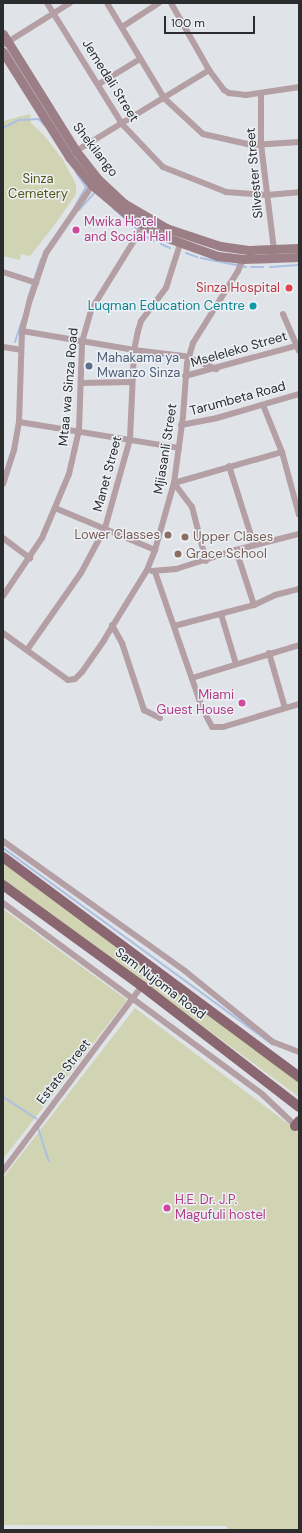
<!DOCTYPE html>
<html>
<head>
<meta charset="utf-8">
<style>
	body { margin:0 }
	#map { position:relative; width:302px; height:1533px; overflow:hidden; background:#e0e4e9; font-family:"DM Sans",sans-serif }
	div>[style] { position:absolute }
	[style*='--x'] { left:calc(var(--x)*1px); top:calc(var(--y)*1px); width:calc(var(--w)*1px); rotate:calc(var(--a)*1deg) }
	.green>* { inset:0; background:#d0d4b2 }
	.stream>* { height:2px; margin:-1px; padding:0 1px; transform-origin:1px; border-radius:1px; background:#aabfe3 }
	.minor>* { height:6px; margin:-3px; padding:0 3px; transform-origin:3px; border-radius:3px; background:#b39fa4 }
	.secondary>* { height:9px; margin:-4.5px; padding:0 4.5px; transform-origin:4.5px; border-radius:4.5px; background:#9b7e86 }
	.primary>* { height:10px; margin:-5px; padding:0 5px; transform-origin:5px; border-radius:5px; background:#896670 }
	.dots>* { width:11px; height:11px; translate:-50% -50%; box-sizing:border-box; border:2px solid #edf1f6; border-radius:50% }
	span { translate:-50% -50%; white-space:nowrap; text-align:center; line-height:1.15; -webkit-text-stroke:3px #edf1f6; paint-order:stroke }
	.street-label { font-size:13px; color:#2a2c2e }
	.park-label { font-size:13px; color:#525615 }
	.hotel-label { font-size:13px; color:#b23c85 }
	.left { translate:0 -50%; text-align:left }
	.right { translate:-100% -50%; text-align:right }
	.health-label { font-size:13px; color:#be3a42 }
	.culture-label { font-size:13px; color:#0d838f }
	.service-label { font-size:13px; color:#4e5e75 }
	.education-label { font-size:13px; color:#785e54 }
	.frame { position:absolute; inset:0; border:4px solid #2a2c2e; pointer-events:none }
	.scale { position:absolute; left:164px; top:16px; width:91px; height:18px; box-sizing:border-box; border:2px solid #2a2c2e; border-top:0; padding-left:5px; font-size:12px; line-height:14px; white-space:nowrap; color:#2a2c2e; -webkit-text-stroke:3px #edf1f6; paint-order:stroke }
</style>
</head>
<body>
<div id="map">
	<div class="green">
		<div style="clip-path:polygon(30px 114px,31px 123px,44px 135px,63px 160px,76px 184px,76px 194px,56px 223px,30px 256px,21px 254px,20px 260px,3px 256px,3px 121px)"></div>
		<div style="clip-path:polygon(3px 859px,299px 1079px,299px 1097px,3px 879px)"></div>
		<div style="clip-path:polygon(3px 909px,127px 1000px,3px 1159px)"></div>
		<div style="clip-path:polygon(135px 1008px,299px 1132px,299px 1530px,227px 1530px,227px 1526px,3px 1525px,3px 1178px)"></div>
	</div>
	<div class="stream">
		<div style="--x:3;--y:128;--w:18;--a:-27"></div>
		<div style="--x:19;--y:120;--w:20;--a:-3"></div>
		<div style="--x:39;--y:119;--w:8;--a:50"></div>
		<div style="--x:113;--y:208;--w:35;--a:41"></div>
		<div style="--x:79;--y:210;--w:24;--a:-48"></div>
		<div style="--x:72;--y:212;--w:29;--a:-61"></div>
		<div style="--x:86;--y:187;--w:18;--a:-124"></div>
		<div style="--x:147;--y:237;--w:9;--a:32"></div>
		<div style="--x:161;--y:244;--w:10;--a:24"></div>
		<div style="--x:186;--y:253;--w:12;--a:20"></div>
		<div style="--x:201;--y:258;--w:46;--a:11.3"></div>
		<div style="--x:251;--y:267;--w:12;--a:0"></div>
		<div style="--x:270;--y:267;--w:29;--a:-4"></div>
		<div style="--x:28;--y:298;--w:41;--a:-71.6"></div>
		<div style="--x:15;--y:342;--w:23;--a:-72"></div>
		<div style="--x:3;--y:848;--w:333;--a:36.1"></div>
		<div style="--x:3;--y:1097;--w:40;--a:32.9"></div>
		<div style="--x:38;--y:1128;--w:35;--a:72"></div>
	</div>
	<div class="minor">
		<div style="--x:47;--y:3;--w:142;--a:58.2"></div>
		<div style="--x:122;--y:124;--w:59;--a:46.4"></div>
		<div style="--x:163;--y:167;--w:68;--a:21.6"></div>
		<div style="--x:226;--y:192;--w:41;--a:4.2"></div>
		<div style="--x:267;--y:195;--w:32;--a:-5"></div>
		<div style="--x:107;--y:3;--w:111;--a:59"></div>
		<div style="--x:164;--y:98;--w:53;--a:42.7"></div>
		<div style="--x:203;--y:134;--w:50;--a:12.7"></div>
		<div style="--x:252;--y:145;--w:47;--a:-3.7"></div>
		<div style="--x:171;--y:3;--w:77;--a:60.4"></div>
		<div style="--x:209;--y:70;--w:25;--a:53"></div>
		<div style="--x:224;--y:90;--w:6;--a:31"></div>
		<div style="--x:229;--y:93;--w:17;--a:7"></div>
		<div style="--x:246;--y:95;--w:54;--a:-8.6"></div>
		<div style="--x:122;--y:27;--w:44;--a:-33"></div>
		<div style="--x:3;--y:45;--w:79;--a:-32.1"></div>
		<div style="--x:99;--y:84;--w:48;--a:-31.4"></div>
		<div style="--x:261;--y:93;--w:51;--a:90"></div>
		<div style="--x:261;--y:144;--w:107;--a:83"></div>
		<div style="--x:76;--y:151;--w:156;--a:-31.3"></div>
		<div style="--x:3;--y:272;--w:35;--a:18"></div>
		<div style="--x:283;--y:314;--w:40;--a:66.6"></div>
		<div style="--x:22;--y:331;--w:114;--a:9.6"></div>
		<div style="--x:134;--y:350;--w:50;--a:6.8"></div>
		<div style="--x:184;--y:356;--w:35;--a:22"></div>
		<div style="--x:3;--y:347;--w:18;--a:9"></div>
		<div style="--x:185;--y:376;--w:118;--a:-15.2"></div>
		<div style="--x:81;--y:383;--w:51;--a:-1.1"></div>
		<div style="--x:263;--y:405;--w:51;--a:68"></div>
		<div style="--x:282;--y:452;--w:65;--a:74.9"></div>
		<div style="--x:19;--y:422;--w:162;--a:9.2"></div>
		<div style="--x:181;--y:425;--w:37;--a:-11"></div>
		<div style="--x:217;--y:418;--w:85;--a:-16.3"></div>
		<div style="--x:229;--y:466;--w:83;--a:72.4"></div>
		<div style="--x:3;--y:484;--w:36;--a:-72"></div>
		<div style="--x:14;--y:450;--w:28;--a:-80"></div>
		<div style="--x:19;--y:422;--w:91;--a:-88.1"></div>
		<div style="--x:22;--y:331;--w:32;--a:-76"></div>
		<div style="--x:30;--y:300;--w:50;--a:-71.2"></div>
		<div style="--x:46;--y:253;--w:85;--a:-55.6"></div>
		<div style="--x:55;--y:508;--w:108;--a:22.8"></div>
		<div style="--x:3;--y:538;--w:34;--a:37"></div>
		<div style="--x:236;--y:550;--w:58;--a:71.9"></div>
		<div style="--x:206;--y:561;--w:56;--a:-104.5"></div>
		<div style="--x:192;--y:507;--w:30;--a:-127"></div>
		<div style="--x:174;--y:483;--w:112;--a:-16"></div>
		<div style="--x:152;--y:571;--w:24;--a:-5"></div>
		<div style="--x:176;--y:569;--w:63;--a:-17.6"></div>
		<div style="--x:236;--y:550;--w:65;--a:-14.3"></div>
		<div style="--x:155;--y:572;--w:144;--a:70.9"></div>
		<div style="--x:202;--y:708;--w:21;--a:62"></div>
		<div style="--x:212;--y:727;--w:11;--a:0"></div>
		<div style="--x:223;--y:727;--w:79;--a:-16.8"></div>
		<div style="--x:3;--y:596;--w:70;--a:-56.1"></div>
		<div style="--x:42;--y:538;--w:69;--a:-67.1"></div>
		<div style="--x:69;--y:474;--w:45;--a:-77.2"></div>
		<div style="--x:79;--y:430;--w:88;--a:-88"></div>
		<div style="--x:82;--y:342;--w:33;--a:-74"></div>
		<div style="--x:91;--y:310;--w:99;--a:-58.2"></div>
		<div style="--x:221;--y:614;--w:52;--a:73.3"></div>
		<div style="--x:112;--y:625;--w:21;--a:61"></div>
		<div style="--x:122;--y:643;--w:71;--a:71.8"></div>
		<div style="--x:144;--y:710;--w:18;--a:27"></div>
		<div style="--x:174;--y:626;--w:83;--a:-14.7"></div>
		<div style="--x:254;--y:605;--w:23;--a:-25"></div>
		<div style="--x:275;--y:595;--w:25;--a:-14"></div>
		<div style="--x:3;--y:633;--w:80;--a:35.9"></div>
		<div style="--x:68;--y:680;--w:7;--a:-8"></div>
		<div style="--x:75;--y:679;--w:10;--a:-45"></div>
		<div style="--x:82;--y:672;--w:39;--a:-55"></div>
		<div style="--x:104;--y:640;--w:82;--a:-58.4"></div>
		<div style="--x:147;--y:570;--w:22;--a:-68"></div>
		<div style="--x:155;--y:550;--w:70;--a:-74.2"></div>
		<div style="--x:174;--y:483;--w:68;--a:-82.3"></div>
		<div style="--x:183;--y:416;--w:53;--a:-85.7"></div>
		<div style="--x:187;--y:363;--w:21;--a:-73"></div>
		<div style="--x:193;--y:343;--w:85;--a:-58"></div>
		<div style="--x:238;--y:271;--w:13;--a:-67"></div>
		<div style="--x:27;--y:650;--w:94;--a:-55"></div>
		<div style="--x:81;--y:573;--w:51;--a:-61.9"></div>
		<div style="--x:105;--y:528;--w:92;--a:-74.3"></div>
		<div style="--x:130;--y:439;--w:89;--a:-87.4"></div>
		<div style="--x:134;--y:350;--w:19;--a:-78"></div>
		<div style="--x:138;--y:331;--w:10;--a:-73"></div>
		<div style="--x:141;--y:321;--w:41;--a:-52.9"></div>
		<div style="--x:166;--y:288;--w:46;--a:-72.3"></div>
		<div style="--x:269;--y:653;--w:57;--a:73.8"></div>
		<div style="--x:192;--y:678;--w:112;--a:-17.1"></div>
		<div style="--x:3;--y:841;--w:224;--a:35.5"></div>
		<div style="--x:185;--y:971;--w:113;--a:38.9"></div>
		<div style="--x:273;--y:1042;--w:28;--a:21"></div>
		<div style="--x:3;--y:903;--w:323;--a:36.4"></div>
		<div style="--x:263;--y:1095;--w:47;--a:43.3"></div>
		<div style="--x:3;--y:1171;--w:231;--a:-53.1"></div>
	</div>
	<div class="secondary">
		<div style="--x:3;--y:34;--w:138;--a:58"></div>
		<div style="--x:76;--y:151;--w:36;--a:52"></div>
		<div style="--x:98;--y:179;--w:37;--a:43"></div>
		<div style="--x:125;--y:204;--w:48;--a:30.3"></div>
		<div style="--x:166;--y:228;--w:57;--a:18.4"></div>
		<div style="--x:220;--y:246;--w:30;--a:8"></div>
		<div style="--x:250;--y:250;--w:49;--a:-2.3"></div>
		<div style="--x:3;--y:52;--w:124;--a:57.8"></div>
		<div style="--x:69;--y:157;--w:36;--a:51"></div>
		<div style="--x:92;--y:185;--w:50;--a:40.1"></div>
		<div style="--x:130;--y:217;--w:37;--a:31"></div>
		<div style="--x:162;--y:236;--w:59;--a:19.7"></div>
		<div style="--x:218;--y:256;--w:25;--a:7"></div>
		<div style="--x:243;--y:259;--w:56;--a:-2"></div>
	</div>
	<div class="primary">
		<div style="--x:3;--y:857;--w:369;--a:36.6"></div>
		<div style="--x:3;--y:885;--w:172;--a:36"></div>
		<div style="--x:142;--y:986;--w:198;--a:37.6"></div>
		<div style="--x:295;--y:1126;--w:6;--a:-51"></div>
	</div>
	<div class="dots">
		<div style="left:76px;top:230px;background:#d1479c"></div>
		<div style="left:289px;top:288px;background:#e0444e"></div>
		<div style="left:253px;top:306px;background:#0f9aa8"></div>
		<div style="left:89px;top:366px;background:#5c6f8a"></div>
		<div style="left:168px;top:535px;background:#8d6e63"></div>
		<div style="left:185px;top:537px;background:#8d6e63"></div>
		<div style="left:178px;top:554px;background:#8d6e63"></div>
		<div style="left:242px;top:703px;background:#d1479c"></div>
		<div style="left:167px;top:1208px;background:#d1479c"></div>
	</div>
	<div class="street-label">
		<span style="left:110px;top:81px;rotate:58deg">Jemedali Street</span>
		<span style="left:95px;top:150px;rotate:52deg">Shekilango</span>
		<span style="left:255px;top:173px;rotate:-95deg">Silvester Street</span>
		<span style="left:239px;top:350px;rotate:-16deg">Mseleleko Street</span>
		<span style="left:69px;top:387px;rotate:-85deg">Mtaa wa Sinza Road</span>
		<span style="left:238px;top:399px;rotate:-15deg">Tarumbeta Road</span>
		<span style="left:166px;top:449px;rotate:-81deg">Mjiasanli Street</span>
		<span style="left:108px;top:474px;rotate:-75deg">Manet Street</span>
		<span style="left:160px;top:984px;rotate:37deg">Sam Nujoma Road</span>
		<span style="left:64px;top:1072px;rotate:-52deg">Estate Street</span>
	</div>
	<div class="park-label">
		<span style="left:38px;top:187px">Sinza<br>Cemetery</span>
	</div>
	<div class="hotel-label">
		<span class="left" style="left:84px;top:230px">Mwika Hotel<br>and Social Hall</span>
		<span class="right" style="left:234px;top:703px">Miami<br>Guest House</span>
		<span class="left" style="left:175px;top:1208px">H.E. Dr. J.P.<br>Magufuli hostel</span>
	</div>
	<div class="health-label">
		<span class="right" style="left:280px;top:288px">Sinza Hospital</span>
	</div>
	<div class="culture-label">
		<span class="right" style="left:245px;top:306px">Luqman Education Centre</span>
	</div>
	<div class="service-label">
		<span class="left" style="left:97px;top:366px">Mahakama ya<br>Mwanzo Sinza</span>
	</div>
	<div class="education-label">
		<span class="right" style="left:160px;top:535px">Lower Classes</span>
		<span class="left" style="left:193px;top:537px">Upper Clases</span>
		<span class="left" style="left:186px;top:554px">Grace School</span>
	</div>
	<div class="frame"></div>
	<div class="scale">100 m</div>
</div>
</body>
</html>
